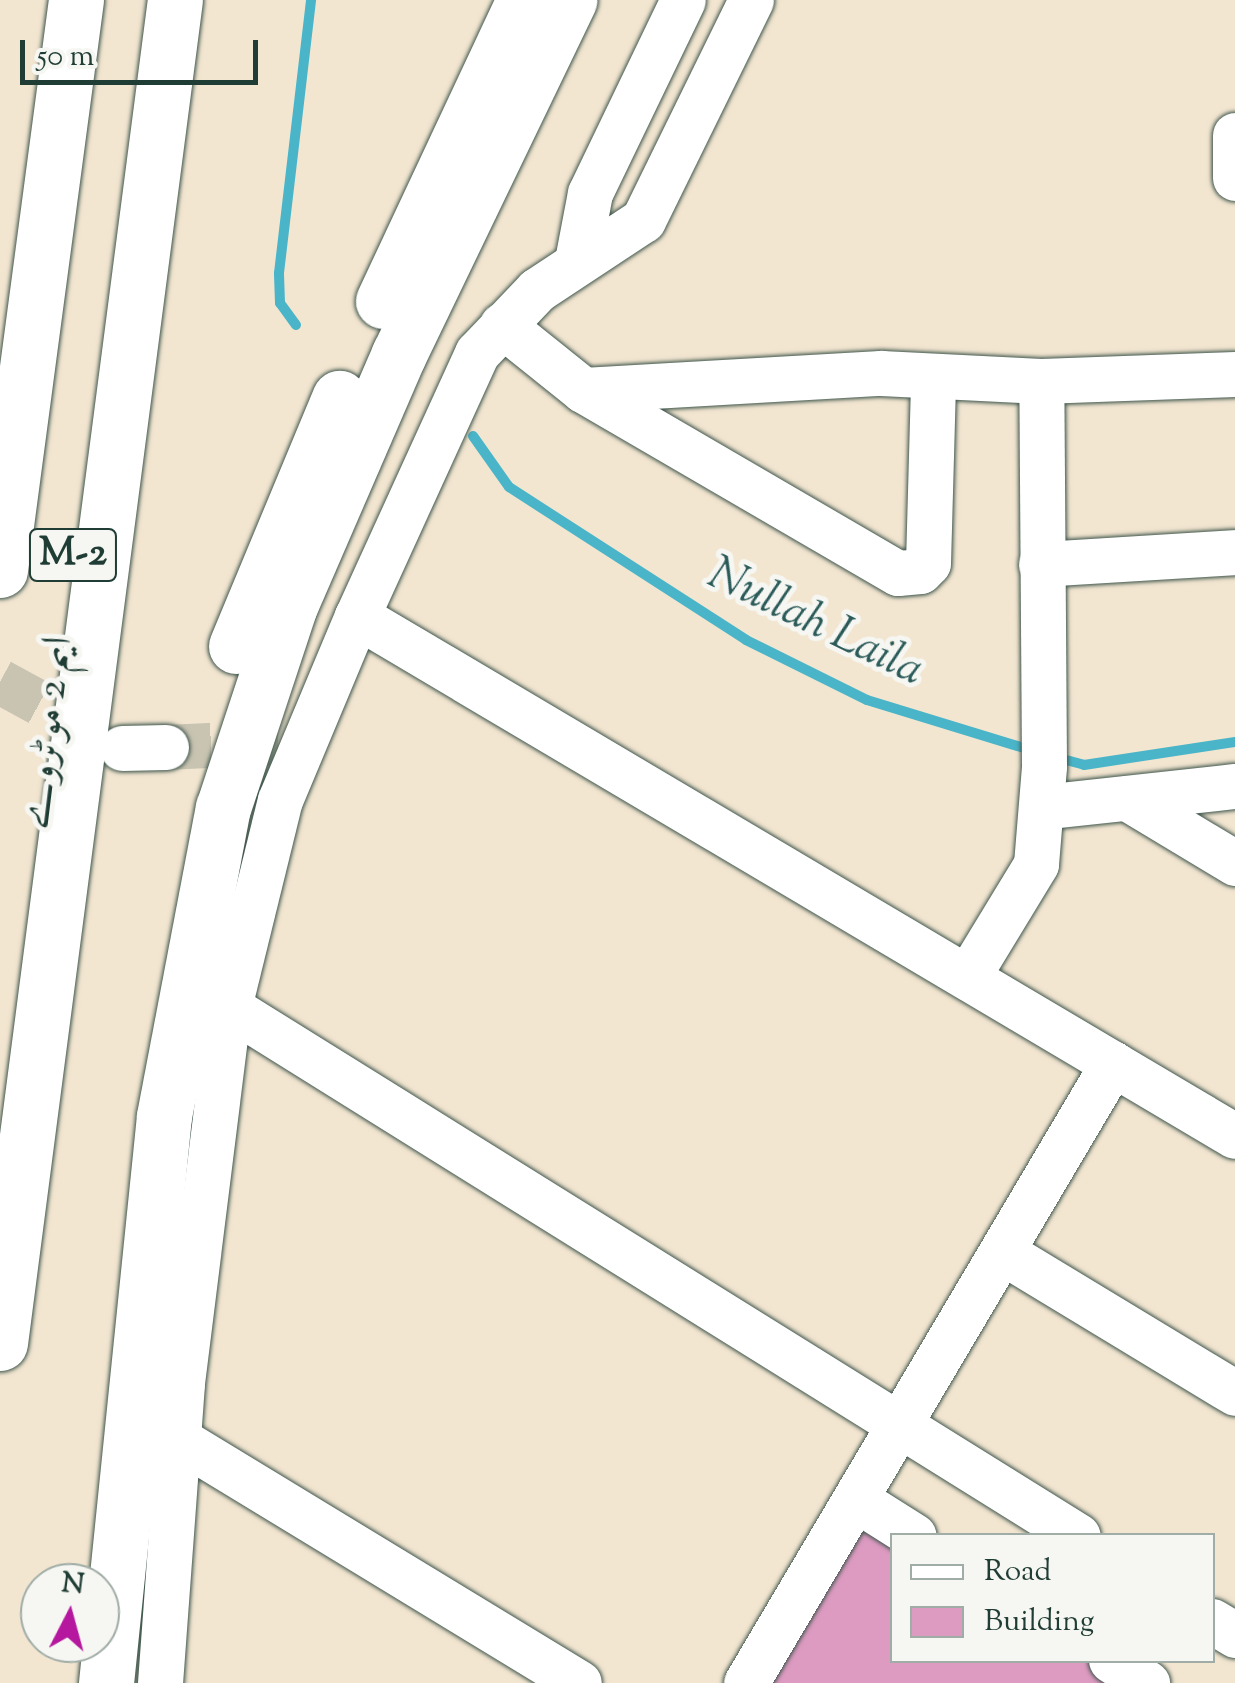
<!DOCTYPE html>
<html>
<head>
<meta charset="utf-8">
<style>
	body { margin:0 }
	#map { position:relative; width:1235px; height:1683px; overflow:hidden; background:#f3e6d1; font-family:"Sorts Mill Goudy",Amiri,serif }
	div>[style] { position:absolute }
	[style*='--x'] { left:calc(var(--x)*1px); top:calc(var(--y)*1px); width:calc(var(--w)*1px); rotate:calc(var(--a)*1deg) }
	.stream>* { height:10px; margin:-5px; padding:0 5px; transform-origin:5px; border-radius:5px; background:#4ab5c8 }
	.building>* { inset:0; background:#de9bc2 }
	.minor-tunnel>* { height:45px; margin-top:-22.5px; transform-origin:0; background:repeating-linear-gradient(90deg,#c9c4b2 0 45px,transparent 0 67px) }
	.roads { filter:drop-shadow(0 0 2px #3f564c) drop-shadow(0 0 2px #3f564c) }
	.minor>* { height:45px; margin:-22.5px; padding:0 22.5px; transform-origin:22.5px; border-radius:22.5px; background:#fff }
	.highway>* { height:55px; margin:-27.5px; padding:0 27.5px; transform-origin:27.5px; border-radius:27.5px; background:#fff }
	span { translate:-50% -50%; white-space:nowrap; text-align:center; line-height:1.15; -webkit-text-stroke:10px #f6f6f2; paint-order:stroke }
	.shield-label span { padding:2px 8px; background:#f6f6f2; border:2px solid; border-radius:8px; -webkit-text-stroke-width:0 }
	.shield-label { font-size:40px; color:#1f3d34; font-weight:700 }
	.street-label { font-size:42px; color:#1f3d34 }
	.water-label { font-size:45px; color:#2a5b59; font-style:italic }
	.legend { position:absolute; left:890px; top:1533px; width:325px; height:130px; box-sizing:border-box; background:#f6f6f2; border:2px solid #a0aca6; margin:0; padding:12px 18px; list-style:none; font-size:30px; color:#1f3d34 }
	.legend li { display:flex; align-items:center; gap:20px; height:50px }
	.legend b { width:50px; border:2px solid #a0aca6 }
	.north { position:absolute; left:20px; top:1563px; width:100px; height:100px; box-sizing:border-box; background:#f6f6f2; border:2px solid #a0aca6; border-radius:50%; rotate:6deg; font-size:28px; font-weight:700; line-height:40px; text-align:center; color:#1f3d34 }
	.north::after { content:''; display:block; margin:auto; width:35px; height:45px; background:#b5179e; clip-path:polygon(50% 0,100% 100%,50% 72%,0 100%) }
	.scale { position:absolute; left:20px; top:40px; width:238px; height:45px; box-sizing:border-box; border:5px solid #1f3d34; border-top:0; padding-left:12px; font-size:30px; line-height:35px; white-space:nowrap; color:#1f3d34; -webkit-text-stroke:8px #f6f6f2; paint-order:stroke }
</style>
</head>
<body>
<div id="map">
	<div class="stream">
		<div style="--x:296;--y:325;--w:27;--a:-126"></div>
		<div style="--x:280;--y:303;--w:30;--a:-92"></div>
		<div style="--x:279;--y:273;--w:275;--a:-83.3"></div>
		<div style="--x:473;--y:436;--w:62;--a:54.8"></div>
		<div style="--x:509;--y:487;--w:282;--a:32.8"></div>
		<div style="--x:746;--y:640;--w:135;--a:26.4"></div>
		<div style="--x:867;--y:700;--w:175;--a:17"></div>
		<div style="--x:1055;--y:757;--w:30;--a:15"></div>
		<div style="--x:1084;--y:765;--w:153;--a:-8.7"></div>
	</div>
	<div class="building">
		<div style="clip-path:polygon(855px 1524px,892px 1544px,892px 1660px,1107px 1660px,1122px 1683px,753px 1683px)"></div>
	</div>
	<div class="minor-tunnel">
		<div style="--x:0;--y:681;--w:123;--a:28.6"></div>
		<div style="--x:166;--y:747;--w:126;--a:-2.7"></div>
	</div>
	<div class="roads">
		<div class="minor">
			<div style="--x:751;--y:0;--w:245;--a:116.1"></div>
			<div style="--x:643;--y:220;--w:127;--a:146.6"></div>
			<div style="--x:537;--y:290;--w:87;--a:133.6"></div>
			<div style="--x:477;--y:353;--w:289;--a:114.5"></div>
			<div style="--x:357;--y:616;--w:1020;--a:30.64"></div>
			<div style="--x:1235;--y:135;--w:43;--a:90"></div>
			<div style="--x:577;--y:261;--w:69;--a:-79.2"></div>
			<div style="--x:590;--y:193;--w:214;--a:-64.3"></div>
			<div style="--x:502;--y:325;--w:104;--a:38.7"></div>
			<div style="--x:583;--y:390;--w:364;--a:30.2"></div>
			<div style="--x:898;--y:573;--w:22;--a:-5"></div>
			<div style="--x:920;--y:571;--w:11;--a:-45"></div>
			<div style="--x:928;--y:563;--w:183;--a:-88.4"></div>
			<div style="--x:583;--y:390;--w:298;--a:-3.3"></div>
			<div style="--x:881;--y:373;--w:160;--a:2.9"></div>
			<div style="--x:1041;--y:381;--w:194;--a:-2.1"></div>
			<div style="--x:1041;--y:564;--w:194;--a:-3.5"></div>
			<div style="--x:122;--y:748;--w:44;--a:-1.3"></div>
			<div style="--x:1127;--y:798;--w:126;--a:31"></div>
			<div style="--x:1041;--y:807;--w:195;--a:-6.2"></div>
			<div style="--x:968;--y:976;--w:131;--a:-58.7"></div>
			<div style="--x:1036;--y:864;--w:98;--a:-85.3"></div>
			<div style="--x:1044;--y:766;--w:385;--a:-90.4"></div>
			<div style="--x:229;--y:1007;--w:1000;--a:31.93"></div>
			<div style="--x:1004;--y:1253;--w:270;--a:31.2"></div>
			<div style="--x:178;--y:1439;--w:469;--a:31.3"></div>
			<div style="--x:857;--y:1500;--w:67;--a:32.3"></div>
			<div style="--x:1212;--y:1621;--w:27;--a:31"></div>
			<div style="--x:1111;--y:1660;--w:43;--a:32.6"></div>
			<div style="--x:160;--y:1683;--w:301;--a:-85.8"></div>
			<div style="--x:182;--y:1383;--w:379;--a:-82.9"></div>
			<div style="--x:229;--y:1007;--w:213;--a:-76.2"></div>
			<div style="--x:280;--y:800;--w:199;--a:-67.3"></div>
			<div style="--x:746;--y:1683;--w:720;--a:-59.38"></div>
		</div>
		<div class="highway">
			<div style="--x:383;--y:301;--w:332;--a:-64.9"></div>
			<div style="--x:0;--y:570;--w:575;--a:-82.41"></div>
			<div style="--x:236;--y:646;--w:269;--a:-67.4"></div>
			<div style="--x:0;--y:1343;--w:1354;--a:-82.58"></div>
			<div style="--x:106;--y:1683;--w:570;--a:-84.16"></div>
			<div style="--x:164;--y:1116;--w:314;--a:-79.2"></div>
			<div style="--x:223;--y:808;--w:211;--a:-71.7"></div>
			<div style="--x:289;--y:608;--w:277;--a:-66.6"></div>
			<div style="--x:399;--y:354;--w:393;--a:-64.3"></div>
		</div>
	</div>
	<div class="shield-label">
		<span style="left:73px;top:555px">M-2</span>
	</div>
	<div class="street-label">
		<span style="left:49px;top:733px;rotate:-83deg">ایم 2 موٹروے</span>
	</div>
	<div class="water-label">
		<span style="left:815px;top:624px;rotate:26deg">Nullah Laila</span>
	</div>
	<ul class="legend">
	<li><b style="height:12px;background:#fff"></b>Road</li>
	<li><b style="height:28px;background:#de9bc2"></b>Building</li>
	</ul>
	<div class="north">N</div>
	<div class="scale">50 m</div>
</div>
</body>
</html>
